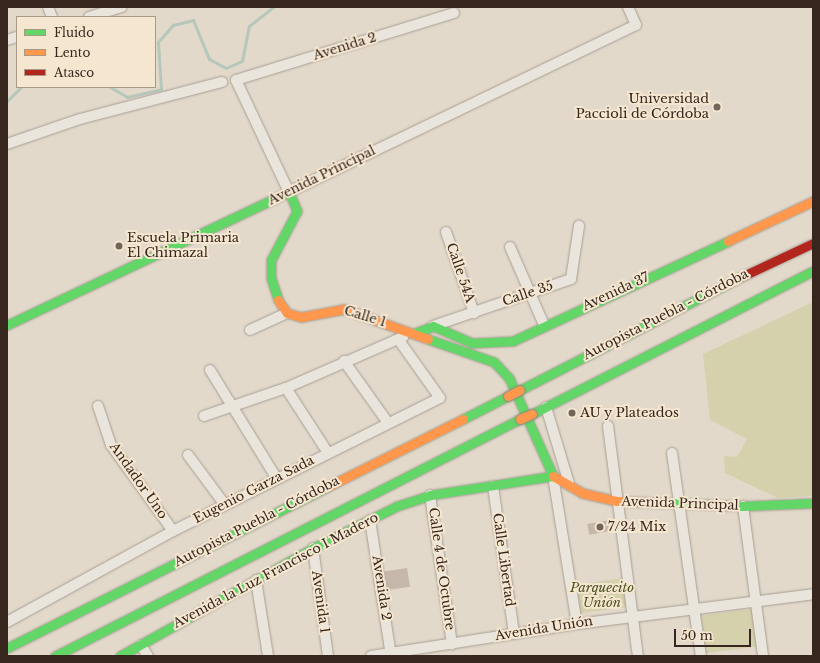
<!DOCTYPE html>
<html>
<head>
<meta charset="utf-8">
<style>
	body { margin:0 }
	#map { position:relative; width:820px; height:663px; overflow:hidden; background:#e2d9ca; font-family:"Libre Baskerville",serif }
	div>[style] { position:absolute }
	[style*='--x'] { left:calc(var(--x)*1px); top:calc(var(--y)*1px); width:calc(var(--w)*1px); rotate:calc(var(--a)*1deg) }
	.green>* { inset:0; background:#d5d1ac; transform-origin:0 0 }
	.stream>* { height:3px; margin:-1.5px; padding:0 1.5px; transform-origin:1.5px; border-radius:1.5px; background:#b6c7bb }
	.building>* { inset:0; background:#c6b7ab; transform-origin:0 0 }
	.roads { filter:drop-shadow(0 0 1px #a79e94) drop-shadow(0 0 1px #a79e94) }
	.street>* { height:10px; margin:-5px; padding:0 5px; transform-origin:5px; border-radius:5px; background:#eae5dc }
	.fast>* { height:9px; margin:-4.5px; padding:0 4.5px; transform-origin:4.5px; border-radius:4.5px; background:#63d668 }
	.slow>* { height:9px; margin:-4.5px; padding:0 4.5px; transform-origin:4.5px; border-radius:4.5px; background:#ff974d }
	.jam>* { height:9px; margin:-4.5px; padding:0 4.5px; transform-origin:4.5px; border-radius:4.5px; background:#b3261e }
	.bridges { filter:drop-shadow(0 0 1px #8d847b) drop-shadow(0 0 1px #8d847b) }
	.slow-bridge>* { height:9px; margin:-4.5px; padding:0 4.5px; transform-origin:4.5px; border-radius:4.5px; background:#ff974d }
	.dots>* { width:11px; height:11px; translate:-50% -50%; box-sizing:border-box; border:2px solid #f5e6d0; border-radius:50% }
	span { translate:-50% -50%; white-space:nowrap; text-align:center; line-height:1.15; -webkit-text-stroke:4px #f5e6d0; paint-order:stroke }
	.street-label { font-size:13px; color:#36261d }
	.poi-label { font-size:13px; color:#36261d }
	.right { translate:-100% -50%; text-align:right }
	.left { translate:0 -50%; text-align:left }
	.park-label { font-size:13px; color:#4b5223; font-style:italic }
	.frame { position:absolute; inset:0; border:8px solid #36261d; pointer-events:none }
	.legend { position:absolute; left:16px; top:16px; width:140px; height:72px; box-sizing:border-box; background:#f5e6d0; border:1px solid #a99988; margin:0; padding:5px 7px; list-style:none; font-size:12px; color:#36261d }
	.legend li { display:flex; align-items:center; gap:8px; height:20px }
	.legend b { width:20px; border:1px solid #a99988 }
	.scale { position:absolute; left:674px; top:629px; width:77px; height:18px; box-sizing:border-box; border:2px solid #36261d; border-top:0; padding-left:5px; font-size:12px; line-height:14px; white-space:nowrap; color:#36261d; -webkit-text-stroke:3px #f5e6d0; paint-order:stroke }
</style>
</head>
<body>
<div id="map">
	<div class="green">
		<div style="clip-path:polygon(813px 302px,813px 496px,778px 498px,725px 473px,724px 456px,737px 457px,747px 439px,710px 420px,703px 354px)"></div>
		<div style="left:624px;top:578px;width:29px;height:49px;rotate:82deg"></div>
		<div style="left:752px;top:609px;width:38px;height:51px;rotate:83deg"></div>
	</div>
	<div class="stream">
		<div style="--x:110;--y:87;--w:20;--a:30"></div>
		<div style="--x:127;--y:97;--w:35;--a:-13"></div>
		<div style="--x:161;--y:89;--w:47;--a:-93.7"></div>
		<div style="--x:158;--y:42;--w:23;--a:-49"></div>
		<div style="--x:173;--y:25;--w:21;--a:-14"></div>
		<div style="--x:193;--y:20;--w:42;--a:67.7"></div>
		<div style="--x:209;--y:59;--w:19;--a:28"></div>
		<div style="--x:226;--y:68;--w:17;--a:-24"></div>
		<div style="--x:242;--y:61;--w:36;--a:-79"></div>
		<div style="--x:249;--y:26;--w:31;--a:-38"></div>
		<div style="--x:7;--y:101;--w:20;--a:-45"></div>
	</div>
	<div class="building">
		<div style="left:610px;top:520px;width:11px;height:23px;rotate:80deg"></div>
		<div style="left:407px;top:568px;width:19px;height:23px;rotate:81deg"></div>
	</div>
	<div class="roads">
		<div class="street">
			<div style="--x:48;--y:7;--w:11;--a:68"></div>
			<div style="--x:454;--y:13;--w:228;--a:162.9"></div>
			<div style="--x:236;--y:80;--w:124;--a:64.7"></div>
			<div style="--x:289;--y:192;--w:385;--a:-25.7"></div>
			<div style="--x:636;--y:25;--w:20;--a:-114"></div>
			<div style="--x:89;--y:17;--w:34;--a:-17"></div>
			<div style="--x:7;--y:40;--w:10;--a:-17"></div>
			<div style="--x:7;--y:144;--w:77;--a:-18.9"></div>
			<div style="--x:80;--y:119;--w:147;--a:-14.6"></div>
			<div style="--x:446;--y:232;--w:86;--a:70.9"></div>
			<div style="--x:510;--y:247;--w:85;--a:66.4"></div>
			<div style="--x:433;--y:326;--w:146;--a:-18.8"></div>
			<div style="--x:571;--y:279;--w:54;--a:-81.4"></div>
			<div style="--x:250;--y:330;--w:41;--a:-24.7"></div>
			<div style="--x:344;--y:361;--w:76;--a:54.6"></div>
			<div style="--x:210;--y:370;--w:128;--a:58.4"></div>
			<div style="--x:286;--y:388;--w:77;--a:57.1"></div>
			<div style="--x:98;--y:406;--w:41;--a:71.6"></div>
			<div style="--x:111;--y:445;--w:106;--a:54.2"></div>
			<div style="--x:546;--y:407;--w:79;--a:73.2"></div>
			<div style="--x:204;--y:416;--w:87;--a:-18.9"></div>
			<div style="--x:286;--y:388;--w:128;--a:-23.6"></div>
			<div style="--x:608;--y:426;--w:232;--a:82.6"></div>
			<div style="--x:672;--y:453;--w:205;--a:81.9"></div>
			<div style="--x:188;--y:455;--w:62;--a:53.5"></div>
			<div style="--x:553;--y:476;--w:150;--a:80.8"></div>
			<div style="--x:493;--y:486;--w:149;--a:81.9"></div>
			<div style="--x:430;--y:495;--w:151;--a:81.6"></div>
			<div style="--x:743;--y:506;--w:151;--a:82.4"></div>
			<div style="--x:370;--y:520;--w:138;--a:81.2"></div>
			<div style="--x:313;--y:548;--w:109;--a:82.1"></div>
			<div style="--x:256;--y:580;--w:77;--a:81"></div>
			<div style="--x:7;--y:622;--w:189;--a:-28.7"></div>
			<div style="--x:173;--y:531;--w:298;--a:-26.5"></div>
			<div style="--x:440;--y:398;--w:72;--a:-125.4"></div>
			<div style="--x:141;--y:645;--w:13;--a:58"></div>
			<div style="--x:371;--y:656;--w:208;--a:-8.8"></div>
			<div style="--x:577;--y:624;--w:238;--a:-7.2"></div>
		</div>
		<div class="fast">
			<div style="--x:7;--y:325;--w:312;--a:-25.3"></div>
			<div style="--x:289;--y:192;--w:21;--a:67"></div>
			<div style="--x:297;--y:211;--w:55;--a:118"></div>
			<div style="--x:271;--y:260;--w:18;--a:90"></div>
			<div style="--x:271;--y:278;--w:23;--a:72"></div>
			<div style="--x:415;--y:333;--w:19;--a:-21"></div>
			<div style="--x:433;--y:326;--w:43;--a:23.6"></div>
			<div style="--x:472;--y:343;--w:41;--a:-2.8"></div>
			<div style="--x:513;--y:341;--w:237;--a:-24.9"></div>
			<div style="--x:428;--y:339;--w:70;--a:19.2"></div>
			<div style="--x:494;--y:362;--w:22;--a:47"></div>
			<div style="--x:509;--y:378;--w:107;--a:65.8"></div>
			<div style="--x:520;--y:390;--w:250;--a:-27.1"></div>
			<div style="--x:532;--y:414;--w:315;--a:-27"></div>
			<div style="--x:463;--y:419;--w:51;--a:-27.1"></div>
			<div style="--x:669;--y:503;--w:74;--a:2.3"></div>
			<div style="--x:743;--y:506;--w:70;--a:-2.5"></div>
			<div style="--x:7;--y:648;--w:358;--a:-26.7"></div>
			<div style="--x:55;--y:656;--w:522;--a:-27.01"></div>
			<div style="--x:120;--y:656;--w:221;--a:-29.2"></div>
			<div style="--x:313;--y:548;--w:94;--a:-26.6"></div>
			<div style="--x:397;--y:506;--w:35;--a:-18"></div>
			<div style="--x:430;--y:495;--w:124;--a:-8.8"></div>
		</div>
		<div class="slow">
			<div style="--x:728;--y:241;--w:94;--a:-25.2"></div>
			<div style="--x:278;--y:300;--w:16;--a:55"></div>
			<div style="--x:287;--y:313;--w:15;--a:16"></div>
			<div style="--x:301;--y:317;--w:44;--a:-10.5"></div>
			<div style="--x:344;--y:309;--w:89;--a:19.7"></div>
			<div style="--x:553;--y:476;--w:34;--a:30"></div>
			<div style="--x:582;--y:493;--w:36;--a:13"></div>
			<div style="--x:617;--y:501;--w:52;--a:2.2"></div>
			<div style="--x:327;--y:487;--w:152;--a:-26.6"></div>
		</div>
		<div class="jam">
			<div style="--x:743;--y:276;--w:77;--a:-25.2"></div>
		</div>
	</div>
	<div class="bridges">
		<div class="slow-bridge">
			<div style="--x:508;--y:396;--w:13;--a:-27"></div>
			<div style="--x:520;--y:419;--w:13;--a:-23"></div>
		</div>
	</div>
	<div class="dots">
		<div style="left:717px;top:107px;background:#72655a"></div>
		<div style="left:119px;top:246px;background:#72655a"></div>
		<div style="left:572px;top:413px;background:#72655a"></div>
		<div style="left:600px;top:527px;background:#72655a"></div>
	</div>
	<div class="street-label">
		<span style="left:345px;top:47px;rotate:-17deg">Avenida 2</span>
		<span style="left:322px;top:176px;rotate:-26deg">Avenida Principal</span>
		<span style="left:460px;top:273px;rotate:71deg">Calle 54A</span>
		<span style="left:616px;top:292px;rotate:-25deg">Avenida 37</span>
		<span style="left:528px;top:294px;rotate:-19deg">Calle 35</span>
		<span style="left:666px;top:315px;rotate:-27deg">Autopista Puebla - Córdoba</span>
		<span style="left:365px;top:317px;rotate:17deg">Calle 1</span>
		<span style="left:138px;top:481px;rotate:55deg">Andador Uno</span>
		<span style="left:254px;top:490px;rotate:-27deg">Eugenio Garza Sada</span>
		<span style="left:680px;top:504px;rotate:2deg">Avenida Principal</span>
		<span style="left:257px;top:522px;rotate:-27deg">Autopista Puebla - Córdoba</span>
		<span style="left:503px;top:560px;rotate:82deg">Calle Libertad</span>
		<span style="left:441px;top:569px;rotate:82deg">Calle 4 de Octubre</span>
		<span style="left:276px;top:571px;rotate:-28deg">Avenida la Luz Francisco I Madero</span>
		<span style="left:381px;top:588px;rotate:81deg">Avenida 2</span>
		<span style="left:320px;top:602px;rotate:82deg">Avenida 1</span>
		<span style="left:544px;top:629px;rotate:-9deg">Avenida Unión</span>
	</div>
	<div class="poi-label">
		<span class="right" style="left:709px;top:107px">Universidad<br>Paccioli de Córdoba</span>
		<span class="left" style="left:127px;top:246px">Escuela Primaria<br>El Chimazal</span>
		<span class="left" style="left:580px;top:413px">AU y Plateados</span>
		<span class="left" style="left:608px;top:527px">7/24 Mix</span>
	</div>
	<div class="park-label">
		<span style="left:602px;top:596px">Parquecito<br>Unión</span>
	</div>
	<div class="frame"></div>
	<ul class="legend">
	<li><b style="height:5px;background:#63d668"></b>Fluido</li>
	<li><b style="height:5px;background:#ff974d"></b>Lento</li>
	<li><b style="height:5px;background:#b3261e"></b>Atasco</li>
	</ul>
	<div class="scale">50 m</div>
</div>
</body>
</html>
